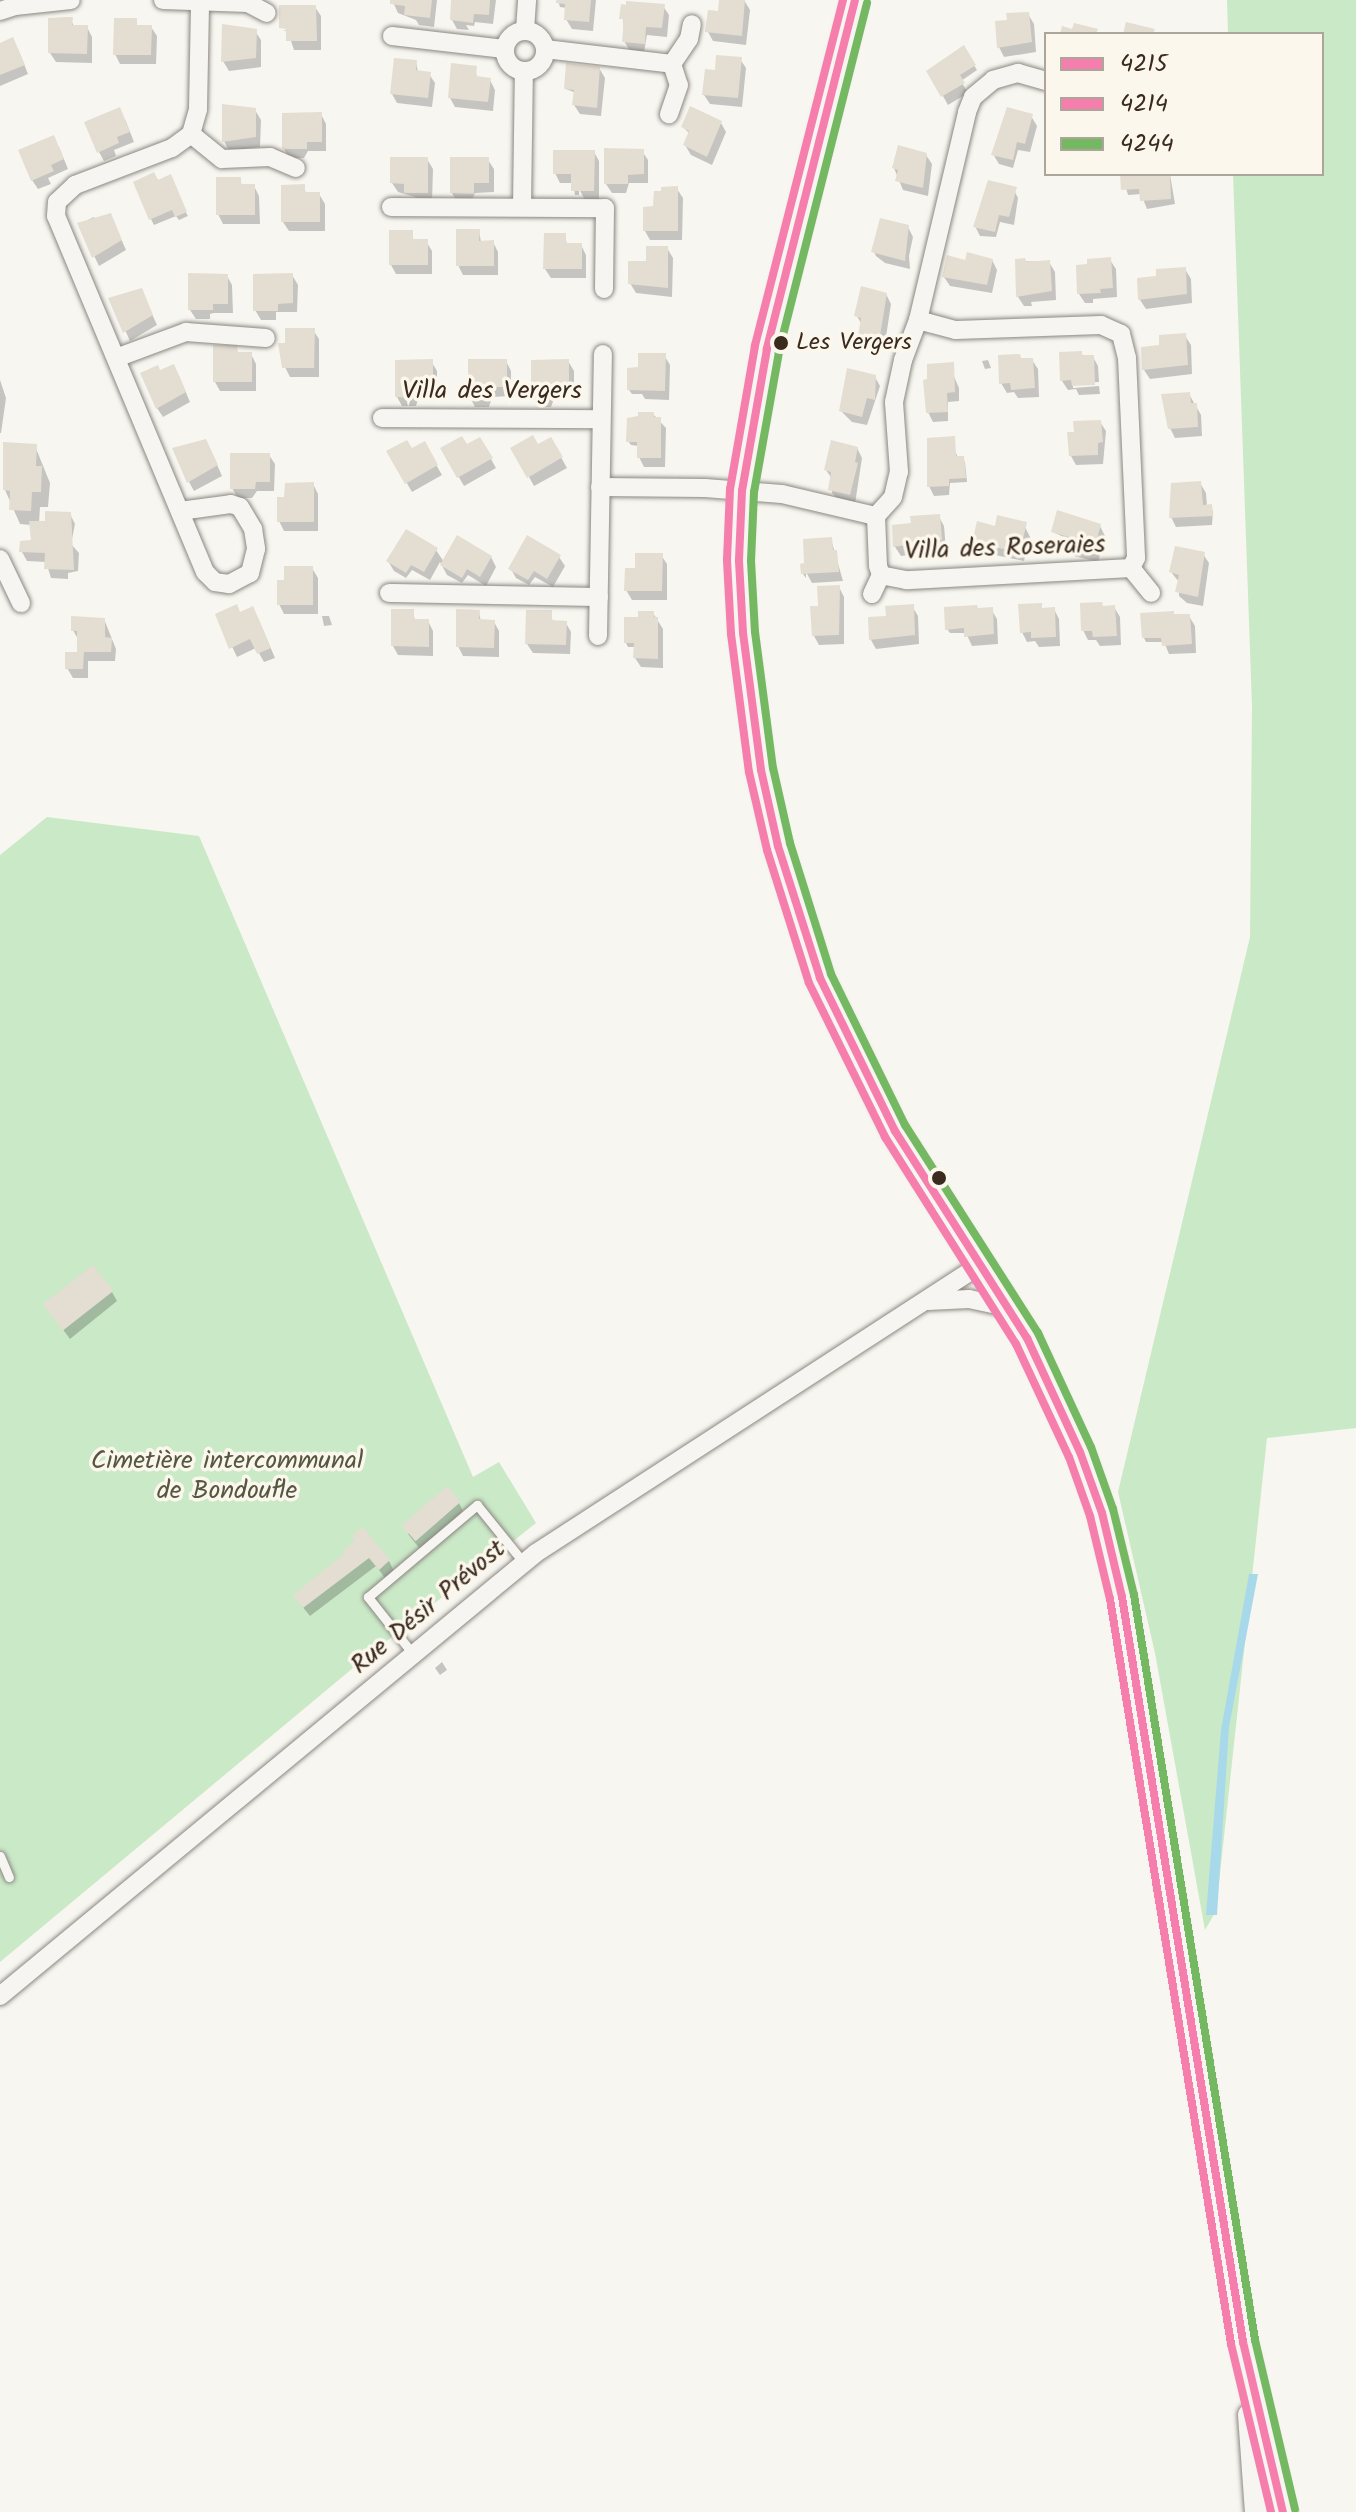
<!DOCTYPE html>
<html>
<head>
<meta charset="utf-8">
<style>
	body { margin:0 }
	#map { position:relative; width:1356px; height:2512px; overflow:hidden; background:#f8f6f0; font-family:Kalam,sans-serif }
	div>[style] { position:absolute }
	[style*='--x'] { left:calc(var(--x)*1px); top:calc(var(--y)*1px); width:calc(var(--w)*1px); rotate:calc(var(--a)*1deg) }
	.green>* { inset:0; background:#cae9c7 }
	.water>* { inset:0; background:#a8d9ea }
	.shadow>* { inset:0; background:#0003 }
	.building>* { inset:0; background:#e4ddd1; transform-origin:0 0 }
	.roads { filter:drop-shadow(0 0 2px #8b8781) drop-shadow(0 0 2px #8b8781) }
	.service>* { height:9px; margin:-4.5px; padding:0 4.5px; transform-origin:4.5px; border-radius:4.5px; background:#f6f5f1 }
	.minor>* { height:18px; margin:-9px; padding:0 9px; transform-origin:9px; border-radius:9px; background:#f6f5f1 }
	.minor>.ring { margin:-9px; padding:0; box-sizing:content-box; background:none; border:18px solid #f6f5f1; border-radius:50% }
	.tertiary>* { height:22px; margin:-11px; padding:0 11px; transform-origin:11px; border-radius:11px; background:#f6f5f1 }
	.bus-1>* { height:8px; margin:-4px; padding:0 4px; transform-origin:4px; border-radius:4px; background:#f57eac }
	.bus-2>* { height:8px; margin:-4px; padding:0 4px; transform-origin:4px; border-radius:4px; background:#f57eac }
	.bus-3>* { height:8px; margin:-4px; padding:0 4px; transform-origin:4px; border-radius:4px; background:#74b862 }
	.dots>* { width:22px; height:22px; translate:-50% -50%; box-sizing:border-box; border:4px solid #fbf7ec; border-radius:50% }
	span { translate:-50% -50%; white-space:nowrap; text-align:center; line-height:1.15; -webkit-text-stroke:7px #fbf7ec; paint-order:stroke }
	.bus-label { font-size:24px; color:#3b2a1e }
	.left { translate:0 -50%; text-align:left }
	.street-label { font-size:26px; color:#3b2a1e }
	.park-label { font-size:26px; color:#555740 }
	.legend { position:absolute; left:1044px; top:32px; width:280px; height:144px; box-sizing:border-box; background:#fbf7ec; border:2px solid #aea59a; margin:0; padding:10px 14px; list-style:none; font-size:24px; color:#3b2a1e }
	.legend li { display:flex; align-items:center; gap:16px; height:40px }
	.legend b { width:40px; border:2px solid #aea59a }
</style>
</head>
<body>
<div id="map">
	<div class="green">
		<div style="clip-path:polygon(1227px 0,1356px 0,1356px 1428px,1267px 1438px,1216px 1911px,1205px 1930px,1155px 1653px,1118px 1492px,1250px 937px,1252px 706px,1233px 174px,1322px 174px,1322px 34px,1228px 34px)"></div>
		<div style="clip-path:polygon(47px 817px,199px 836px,473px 1477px,499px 1462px,536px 1523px,359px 1663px,0 1962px,0 855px)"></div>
	</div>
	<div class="water">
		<div style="clip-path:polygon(1249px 1574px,1258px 1574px,1229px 1727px,1217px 1915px,1206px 1915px,1221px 1730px)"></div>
	</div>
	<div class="shadow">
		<div style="clip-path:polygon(392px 0,437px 0,434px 27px,419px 25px,416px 20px,398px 13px)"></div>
		<div style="clip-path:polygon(454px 0,496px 0,493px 24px,475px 22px,474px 26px,466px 25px,469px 30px,457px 29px,452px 20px)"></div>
		<div style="clip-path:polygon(558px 0,596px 0,593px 31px,572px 29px,566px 19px,567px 8px,560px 7px)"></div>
		<div style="clip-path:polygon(721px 0,744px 0,750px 10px,746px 45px,713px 41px,708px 32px,723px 13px)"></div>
		<div style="clip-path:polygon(663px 6px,669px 15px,667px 37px,647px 35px,644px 52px,630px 51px,624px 41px,623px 7px)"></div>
		<div style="clip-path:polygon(315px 7px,321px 16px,321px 50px,294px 50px,288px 32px,283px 30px,293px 31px)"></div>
		<div style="clip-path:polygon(1028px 14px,1034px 24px,1036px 52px,1004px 57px,999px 47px,1009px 21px)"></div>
		<div style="clip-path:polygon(71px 19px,74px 27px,87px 27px,92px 37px,92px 63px,56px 62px,50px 53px)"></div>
		<div style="clip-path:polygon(134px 27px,151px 27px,157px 36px,156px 64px,120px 64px,115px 54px)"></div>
		<div style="clip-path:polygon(255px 31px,261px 40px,261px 67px,229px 71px,223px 61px)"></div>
		<div style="clip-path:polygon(0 45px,18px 49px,28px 74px,0 86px)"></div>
		<div style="clip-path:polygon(963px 48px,977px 70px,961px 81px,968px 93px,948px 105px,929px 71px)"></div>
		<div style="clip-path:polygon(740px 59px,746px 68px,742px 107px,710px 104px,704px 95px,714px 71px)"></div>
		<div style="clip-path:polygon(416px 62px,418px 72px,429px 74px,435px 83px,432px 107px,397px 103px,392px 94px)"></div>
		<div style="clip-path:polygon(475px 67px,477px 78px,490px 80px,495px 90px,493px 111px,455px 107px,450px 98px)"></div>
		<div style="clip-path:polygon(599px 68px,605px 78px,601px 116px,580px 114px,574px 105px,576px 93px,566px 89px)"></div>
		<div style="clip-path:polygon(255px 110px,261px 120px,260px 147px,229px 151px,224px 141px)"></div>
		<div style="clip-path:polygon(321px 114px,326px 124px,326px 151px,308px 151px,304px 158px,289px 158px,284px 149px)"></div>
		<div style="clip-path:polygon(1031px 116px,1037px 126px,1030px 152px,1018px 150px,1013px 168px,999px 164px,993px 154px)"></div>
		<div style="clip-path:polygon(125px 119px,134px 142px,114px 150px,116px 156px,104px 161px,99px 152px)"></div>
		<div style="clip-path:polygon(721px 123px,726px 132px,712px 165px,691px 155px,685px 145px,690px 134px,683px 127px)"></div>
		<div style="clip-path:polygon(59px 147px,68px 169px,48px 178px,51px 184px,38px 189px,32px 180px)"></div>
		<div style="clip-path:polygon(642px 151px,648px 160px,648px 183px,629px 183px,626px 193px,612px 193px,606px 184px)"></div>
		<div style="clip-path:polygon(594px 152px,599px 161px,599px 200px,585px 200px,579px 189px,579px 195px,575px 195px,573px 183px,560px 183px,555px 173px)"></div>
		<div style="clip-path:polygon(926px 155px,932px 164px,928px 196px,903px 190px,894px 168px)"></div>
		<div style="clip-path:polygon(427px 159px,433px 169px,432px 202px,419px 202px,415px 197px,398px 192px,392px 183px)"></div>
		<div style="clip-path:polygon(488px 160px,494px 169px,494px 192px,475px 193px,471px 202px,457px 202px,452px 193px)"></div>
		<div style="clip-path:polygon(1122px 174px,1170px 174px,1175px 204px,1147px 209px,1141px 194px,1128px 195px)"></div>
		<div style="clip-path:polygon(154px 175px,185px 211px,188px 216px,179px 220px,176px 216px,154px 225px,149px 215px)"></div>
		<div style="clip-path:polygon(240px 179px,242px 186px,254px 186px,259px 196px,260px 224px,223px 224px,218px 214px)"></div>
		<div style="clip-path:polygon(304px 186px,306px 194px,319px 194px,325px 204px,325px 231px,289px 231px,283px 222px)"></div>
		<div style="clip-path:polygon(1013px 188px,1018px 198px,1014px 225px,1000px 222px,996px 237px,980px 236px,975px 226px)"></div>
		<div style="clip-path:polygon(677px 189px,683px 198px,682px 240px,650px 240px,645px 231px)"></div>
		<div style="clip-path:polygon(94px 217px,96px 222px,115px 225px,126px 250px,99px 266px,79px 224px)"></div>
		<div style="clip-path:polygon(908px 227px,913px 237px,909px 256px,910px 269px,885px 263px,876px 256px,874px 252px)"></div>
		<div style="clip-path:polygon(479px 231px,481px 242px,493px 242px,498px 252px,498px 275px,463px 275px,458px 265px)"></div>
		<div style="clip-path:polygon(411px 232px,414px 241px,426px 241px,432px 251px,432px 274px,396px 274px,391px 265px)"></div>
		<div style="clip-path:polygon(565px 235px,567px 245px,581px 245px,586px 255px,586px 278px,551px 278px,545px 269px)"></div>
		<div style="clip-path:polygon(667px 248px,673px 258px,672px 297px,636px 293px,630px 283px)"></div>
		<div style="clip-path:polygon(992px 260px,997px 270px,992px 293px,950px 286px,944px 277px,964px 261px)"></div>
		<div style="clip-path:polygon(1110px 260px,1116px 269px,1117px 297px,1093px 299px,1093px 303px,1085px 303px,1079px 294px)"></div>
		<div style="clip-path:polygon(1017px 261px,1049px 262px,1055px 272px,1056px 300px,1031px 302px,1032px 306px,1024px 306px,1018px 297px)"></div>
		<div style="clip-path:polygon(1185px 269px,1191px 279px,1192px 303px,1146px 309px,1140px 300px,1139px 280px,1158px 278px)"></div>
		<div style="clip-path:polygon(292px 275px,298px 285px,297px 312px,276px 312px,276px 320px,261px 320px,255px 310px)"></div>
		<div style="clip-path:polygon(227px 276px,232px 285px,233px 313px,214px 313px,210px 314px,210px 319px,196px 319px,190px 310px)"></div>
		<div style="clip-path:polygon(141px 290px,157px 325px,130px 341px,111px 299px)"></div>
		<div style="clip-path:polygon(886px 294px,891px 304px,884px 350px,862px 340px,862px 325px,857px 316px)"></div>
		<div style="clip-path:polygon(313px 330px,319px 339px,319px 377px,290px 377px,285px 367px)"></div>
		<div style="clip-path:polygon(1185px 336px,1191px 345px,1192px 374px,1150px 379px,1144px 370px,1161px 347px)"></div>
		<div style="clip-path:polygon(1081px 353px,1084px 357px,1093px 357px,1098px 366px,1099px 382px,1073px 384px,1073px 388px,1099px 386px,1100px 394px,1079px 395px,1076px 389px,1068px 390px,1062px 381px)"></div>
		<div style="clip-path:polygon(233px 354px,251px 354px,256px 364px,256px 391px,220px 391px,215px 382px)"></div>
		<div style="clip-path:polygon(664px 355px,670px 365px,669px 400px,645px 399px,642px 394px,632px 394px,629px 390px,640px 369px)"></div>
		<div style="clip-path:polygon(988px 360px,991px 368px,985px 369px,982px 361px)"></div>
		<div style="clip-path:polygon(1022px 360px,1032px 360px,1038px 369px,1039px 397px,1018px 398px,1014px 392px,1007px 393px,1001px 383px)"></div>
		<div style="clip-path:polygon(431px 361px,437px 371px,437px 396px,419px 396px,416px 406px,402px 406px,397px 397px)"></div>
		<div style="clip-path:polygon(506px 361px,511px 371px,511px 396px,492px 397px,489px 407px,475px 407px,470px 397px)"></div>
		<div style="clip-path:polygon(568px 361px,574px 371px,574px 396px,555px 396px,551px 407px,538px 407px,533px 397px)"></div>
		<div style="clip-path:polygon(949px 365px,959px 388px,959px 401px,948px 402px,948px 421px,933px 422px,928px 412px)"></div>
		<div style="clip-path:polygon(160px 372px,179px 376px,190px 402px,163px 417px,157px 408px)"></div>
		<div style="clip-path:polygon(875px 377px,880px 386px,867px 425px,852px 422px,841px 411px)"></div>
		<div style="clip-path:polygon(0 380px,6px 398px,1px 433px,0 433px)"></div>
		<div style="clip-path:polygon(1189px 394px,1201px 415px,1202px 436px,1175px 438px,1170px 428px)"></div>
		<div style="clip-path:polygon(653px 414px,666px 428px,665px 467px,644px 467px,639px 457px,639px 446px,631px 445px,628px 441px)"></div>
		<div style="clip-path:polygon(1100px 422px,1106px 431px,1103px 464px,1076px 465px,1071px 456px)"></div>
		<div style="clip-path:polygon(950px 438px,958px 458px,965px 462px,967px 482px,950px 483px,949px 495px,934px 496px,929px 486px)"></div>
		<div style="clip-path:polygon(480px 439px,496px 468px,464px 486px,442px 448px,466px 447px)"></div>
		<div style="clip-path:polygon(551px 439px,567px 468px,534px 486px,513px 448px,537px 447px)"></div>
		<div style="clip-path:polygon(424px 444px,442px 475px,412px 492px,389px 452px,411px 451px)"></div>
		<div style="clip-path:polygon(35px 446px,50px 483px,48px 507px,40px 507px,39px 523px,70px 514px,75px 524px,71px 544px,79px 553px,78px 571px,68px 573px,68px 579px,51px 578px,46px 562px,27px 561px,22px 552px,35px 543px,31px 525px,20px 524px,5px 490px)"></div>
		<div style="clip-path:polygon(857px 448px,862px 458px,855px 504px,839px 500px,832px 493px,832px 479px,826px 470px)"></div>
		<div style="clip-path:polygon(211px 451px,222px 476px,194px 491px,189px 482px)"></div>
		<div style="clip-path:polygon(269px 455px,275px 464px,274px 491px,257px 491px,252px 498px,238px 498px,232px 488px)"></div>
		<div style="clip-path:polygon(1200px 483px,1206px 493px,1207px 506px,1213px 511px,1212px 525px,1176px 527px,1171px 517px)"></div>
		<div style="clip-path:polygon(313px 484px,318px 494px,318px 531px,284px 531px,279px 521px,283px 499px)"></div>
		<div style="clip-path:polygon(939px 517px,944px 526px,946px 550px,901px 556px,895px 547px,894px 527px)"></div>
		<div style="clip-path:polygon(1100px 526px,1105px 536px,1098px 562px,1074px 556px,1069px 547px,1070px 540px,1053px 532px)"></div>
		<div style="clip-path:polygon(1025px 527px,1030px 537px,1024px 561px,980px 552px,974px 543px,993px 528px)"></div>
		<div style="clip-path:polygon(831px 539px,843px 581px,812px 583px,806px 572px,806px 578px,803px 574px)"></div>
		<div style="clip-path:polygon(436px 550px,444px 562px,491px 557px,496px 567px,486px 586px,468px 575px,462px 583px,447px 575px,440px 562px,430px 580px,412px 570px,406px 578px,394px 571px,388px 561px)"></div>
		<div style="clip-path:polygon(1203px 554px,1209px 563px,1203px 606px,1187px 603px,1179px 596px,1179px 582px,1171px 572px)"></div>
		<div style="clip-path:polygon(661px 555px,667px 564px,667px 600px,632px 600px,626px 590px,637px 570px)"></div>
		<div style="clip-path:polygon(559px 557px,565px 566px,553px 587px,535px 577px,529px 585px,516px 578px,511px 569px)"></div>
		<div style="clip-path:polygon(312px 568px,318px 578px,318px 614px,284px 614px,279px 604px)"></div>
		<div style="clip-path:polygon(839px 587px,844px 597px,844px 644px,819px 645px,814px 636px,822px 608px)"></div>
		<div style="clip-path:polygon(1040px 605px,1043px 610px,1054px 609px,1059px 619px,1060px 646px,1039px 647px,1035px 641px,1027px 642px,1022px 632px)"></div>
		<div style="clip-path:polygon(912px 606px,918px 616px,919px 644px,876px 649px,871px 640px,870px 624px)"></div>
		<div style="clip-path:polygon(1114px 607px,1120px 617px,1121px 645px,1100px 646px,1096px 640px,1088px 640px,1083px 630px,1104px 608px)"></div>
		<div style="clip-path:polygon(991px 609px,997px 619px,998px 644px,972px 646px,966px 633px,950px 633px,947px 629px)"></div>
		<div style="clip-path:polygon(413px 611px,415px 621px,428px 621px,433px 631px,433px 656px,398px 655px,393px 646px)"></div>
		<div style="clip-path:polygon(479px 612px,481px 622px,494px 622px,499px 631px,499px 657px,463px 656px,458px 646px)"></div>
		<div style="clip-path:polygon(550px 612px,553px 622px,566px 623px,571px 632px,570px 654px,533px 653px,527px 644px)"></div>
		<div style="clip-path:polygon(653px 613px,663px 629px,663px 668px,641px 667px,635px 658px,636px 647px,628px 647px,626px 643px)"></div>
		<div style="clip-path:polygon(240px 614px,258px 618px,275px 658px,264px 662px,256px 648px,237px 657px,217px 615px)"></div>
		<div style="clip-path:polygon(322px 616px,329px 616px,332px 625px,324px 626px)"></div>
		<div style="clip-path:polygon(1189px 616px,1195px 626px,1196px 653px,1169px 654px,1164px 642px,1146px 642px,1144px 638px)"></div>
		<div style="clip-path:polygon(104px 619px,116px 649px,115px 661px,88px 661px,88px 678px,73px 678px,67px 668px,79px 654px,79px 641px,73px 630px)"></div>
		<div style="clip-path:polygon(112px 1292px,117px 1301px,70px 1339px,53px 1316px)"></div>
		<div style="clip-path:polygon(459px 1503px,464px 1513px,420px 1549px,408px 1534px)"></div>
		<div style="clip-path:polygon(347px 1554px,389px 1561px,394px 1571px,385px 1578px,376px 1566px,310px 1616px,301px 1605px)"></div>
		<div style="clip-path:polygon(442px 1662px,447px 1670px,440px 1675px,435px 1668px)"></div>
	</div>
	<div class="building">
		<div style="clip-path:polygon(390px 0,432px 0,430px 18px,404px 15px,405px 6px,390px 4px)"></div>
		<div style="clip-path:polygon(451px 0,490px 0,489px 15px,474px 14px,473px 23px,450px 20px)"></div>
		<div style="clip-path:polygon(556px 0,591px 0,589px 22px,564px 20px,565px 4px,556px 3px)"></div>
		<div style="clip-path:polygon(719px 0,745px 0,742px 36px,705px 32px,708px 10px,718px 11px)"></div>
		<div style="clip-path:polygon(626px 1px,665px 4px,662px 28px,646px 27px,645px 44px,622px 42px,624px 19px,619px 19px,621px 4px,626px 5px)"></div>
		<div style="clip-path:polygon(279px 5px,316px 5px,317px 41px,286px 41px,286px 29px,279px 28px)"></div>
		<div style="clip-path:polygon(1029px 12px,1032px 42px,997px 48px,995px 21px,1007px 20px,1006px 13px)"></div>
		<div style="clip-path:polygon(66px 17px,73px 17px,72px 25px,88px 25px,87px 54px,48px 53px,48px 18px)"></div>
		<div style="clip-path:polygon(114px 18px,137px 18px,137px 25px,152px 25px,151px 55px,113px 55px)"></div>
		<div style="clip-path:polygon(1126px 22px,1155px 29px,1153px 34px,1123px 34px)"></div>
		<div style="clip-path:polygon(1074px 23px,1098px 29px,1096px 34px,1060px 34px,1062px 26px,1072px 29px)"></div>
		<div style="clip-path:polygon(222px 24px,257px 29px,256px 58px,221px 62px)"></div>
		<div style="clip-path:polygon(13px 37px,25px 65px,0 75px,0 43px)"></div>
		<div style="clip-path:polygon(964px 45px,976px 65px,960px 75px,965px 83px,941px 97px,926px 71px)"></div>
		<div style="clip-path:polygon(716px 55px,742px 57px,738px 98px,702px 95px,705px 69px,715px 70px)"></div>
		<div style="clip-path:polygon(394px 58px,417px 60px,416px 70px,431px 72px,428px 98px,390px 94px)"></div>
		<div style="clip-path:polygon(451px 63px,477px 66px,476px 76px,491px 78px,488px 102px,448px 98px)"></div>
		<div style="clip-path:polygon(566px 63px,600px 67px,597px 108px,572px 105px,574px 90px,564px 89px)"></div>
		<div style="clip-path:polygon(222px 104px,256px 108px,256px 137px,222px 142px)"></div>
		<div style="clip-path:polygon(690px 106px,722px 121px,707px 157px,683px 145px,689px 131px,681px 127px)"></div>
		<div style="clip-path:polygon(120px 107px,130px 132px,117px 137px,119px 143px,97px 153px,84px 122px)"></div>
		<div style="clip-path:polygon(1007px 107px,1033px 114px,1025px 144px,1017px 142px,1013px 160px,991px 155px)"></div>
		<div style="clip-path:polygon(322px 112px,322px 142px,307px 142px,307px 149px,282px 149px,282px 113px)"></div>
		<div style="clip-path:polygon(54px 135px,64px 159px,51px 165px,54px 171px,31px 181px,18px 150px)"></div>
		<div style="clip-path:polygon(898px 145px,927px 153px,923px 188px,895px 181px,898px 170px,892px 168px)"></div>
		<div style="clip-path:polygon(604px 148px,644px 149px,644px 174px,628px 175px,628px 184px,604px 184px)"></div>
		<div style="clip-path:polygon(553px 150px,595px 150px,594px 191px,571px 191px,571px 174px,553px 174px)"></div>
		<div style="clip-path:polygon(390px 157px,428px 157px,428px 193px,404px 193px,404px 184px,390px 183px)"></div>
		<div style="clip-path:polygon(450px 157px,489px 157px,489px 183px,474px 183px,474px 194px,450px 193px)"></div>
		<div style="clip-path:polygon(154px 172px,158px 180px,171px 174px,187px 212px,175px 217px,172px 210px,149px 220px,133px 182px)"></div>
		<div style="clip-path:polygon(1120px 174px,1170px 174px,1171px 199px,1140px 201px,1139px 189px,1121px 190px)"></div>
		<div style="clip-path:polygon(216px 177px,241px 177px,241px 184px,255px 184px,255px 215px,216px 215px)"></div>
		<div style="clip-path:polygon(988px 180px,1017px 187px,1009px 217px,999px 215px,995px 232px,973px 227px)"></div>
		<div style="clip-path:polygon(305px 184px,305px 192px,320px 192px,320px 222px,281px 222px,281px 185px)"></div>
		<div style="clip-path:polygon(678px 186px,678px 231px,643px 231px,643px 207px,653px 206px,654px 191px,661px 191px,661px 187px)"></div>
		<div style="clip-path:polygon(111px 213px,122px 240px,92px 258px,77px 223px)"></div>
		<div style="clip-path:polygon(880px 218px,909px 225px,905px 261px,871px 252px)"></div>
		<div style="clip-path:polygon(456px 229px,480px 229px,479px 241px,494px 240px,494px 266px,456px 266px)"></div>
		<div style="clip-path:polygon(389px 230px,413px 230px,413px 239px,428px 239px,428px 265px,389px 265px)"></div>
		<div style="clip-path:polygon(544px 233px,566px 233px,566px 243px,582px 243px,582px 269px,543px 269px)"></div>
		<div style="clip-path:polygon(646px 246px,668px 246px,668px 288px,628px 284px,628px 261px,646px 261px)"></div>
		<div style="clip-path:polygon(967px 252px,993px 259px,987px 285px,942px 277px,947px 255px,965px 260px)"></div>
		<div style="clip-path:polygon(1111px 257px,1113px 288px,1100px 289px,1101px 293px,1077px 294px,1076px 265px,1087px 264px,1087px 259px)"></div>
		<div style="clip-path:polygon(1025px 258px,1026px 262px,1050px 260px,1052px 291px,1016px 297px,1015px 259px)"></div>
		<div style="clip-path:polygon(1186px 267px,1187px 294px,1138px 300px,1137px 278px,1156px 276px,1156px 269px)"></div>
		<div style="clip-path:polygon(188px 273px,228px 274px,228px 304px,213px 304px,213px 310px,188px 310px)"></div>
		<div style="clip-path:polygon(293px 273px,293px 303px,278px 304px,278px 311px,253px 311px,253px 274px)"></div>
		<div style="clip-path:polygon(861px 286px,887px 293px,879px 342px,858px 336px,861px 318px,854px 316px)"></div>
		<div style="clip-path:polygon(142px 288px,153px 315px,123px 333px,108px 298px)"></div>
		<div style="clip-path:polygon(285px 328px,315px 328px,314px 368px,282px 368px,278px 343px,285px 343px)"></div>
		<div style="clip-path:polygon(1186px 333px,1188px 365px,1142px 370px,1141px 347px,1159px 345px,1159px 335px)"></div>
		<div style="clip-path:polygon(213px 345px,237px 345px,238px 352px,252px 352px,252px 382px,213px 382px)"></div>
		<div style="clip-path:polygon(1082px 351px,1082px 355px,1094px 355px,1095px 385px,1072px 386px,1071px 380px,1060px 381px,1059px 352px)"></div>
		<div style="clip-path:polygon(638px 353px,666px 353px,665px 391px,627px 390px,627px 368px,638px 367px)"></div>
		<div style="clip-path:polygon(1020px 354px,1021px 358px,1033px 358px,1035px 388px,1011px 390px,1010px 383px,999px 384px,998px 355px)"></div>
		<div style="clip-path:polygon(433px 359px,433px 387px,417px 387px,417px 398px,395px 397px,395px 360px)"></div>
		<div style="clip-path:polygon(468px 359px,507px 359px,507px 387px,491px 387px,491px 398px,468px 398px)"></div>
		<div style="clip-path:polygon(569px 359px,569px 387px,554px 387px,554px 398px,531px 398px,531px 360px)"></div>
		<div style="clip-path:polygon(954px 362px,955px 392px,947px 393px,948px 412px,926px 413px,923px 380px,927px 379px,927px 364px)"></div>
		<div style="clip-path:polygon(174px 364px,186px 392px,156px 409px,140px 373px,158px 365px,160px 370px)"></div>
		<div style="clip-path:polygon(847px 368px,876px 375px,875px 400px,867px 398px,862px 417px,839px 411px)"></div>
		<div style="clip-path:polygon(1190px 392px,1191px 403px,1197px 403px,1198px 427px,1168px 429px,1161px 394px)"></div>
		<div style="clip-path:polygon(638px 412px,654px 412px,654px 417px,661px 417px,661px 458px,637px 458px,637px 442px,626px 442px,627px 418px,638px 416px)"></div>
		<div style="clip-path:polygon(1101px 420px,1103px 442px,1098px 443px,1098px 455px,1069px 456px,1067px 432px,1074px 432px,1073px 421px)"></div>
		<div style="clip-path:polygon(533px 435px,538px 444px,551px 437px,563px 457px,527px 478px,510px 448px)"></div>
		<div style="clip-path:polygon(462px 436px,467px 444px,480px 437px,493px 458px,457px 478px,440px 448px)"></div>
		<div style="clip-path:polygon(955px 436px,956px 456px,964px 456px,966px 478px,949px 479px,949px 486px,927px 487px,927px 438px)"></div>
		<div style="clip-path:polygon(206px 439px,218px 465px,187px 483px,172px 448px)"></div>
		<div style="clip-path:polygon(407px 440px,412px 448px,425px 441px,438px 465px,405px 484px,386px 451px)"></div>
		<div style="clip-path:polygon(831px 440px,858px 447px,855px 462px,858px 463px,850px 495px,828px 490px,831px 472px,824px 470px)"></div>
		<div style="clip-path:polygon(3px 442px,37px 444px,36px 466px,42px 466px,41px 492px,32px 492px,31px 511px,9px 510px,10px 491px,3px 490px)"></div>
		<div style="clip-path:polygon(230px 453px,270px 453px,270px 482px,256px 482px,255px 489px,230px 489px)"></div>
		<div style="clip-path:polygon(1201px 481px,1203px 505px,1212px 504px,1213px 516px,1169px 518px,1171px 483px)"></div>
		<div style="clip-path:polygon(314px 482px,314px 522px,277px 522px,277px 497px,284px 497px,285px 483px)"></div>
		<div style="clip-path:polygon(1057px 510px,1101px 524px,1093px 554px,1067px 547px,1069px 537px,1051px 532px)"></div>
		<div style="clip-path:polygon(45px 511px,71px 512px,74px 570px,44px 569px,45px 553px,19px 552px,20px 541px,31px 540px,29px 521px,45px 521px)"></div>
		<div style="clip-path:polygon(940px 514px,942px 540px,893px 547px,892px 525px,911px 523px,910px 516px)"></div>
		<div style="clip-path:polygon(997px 515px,1027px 522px,1020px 552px,972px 543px,977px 521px,995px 526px)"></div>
		<div style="clip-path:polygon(406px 529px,438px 548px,424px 572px,411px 565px,406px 573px,386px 561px)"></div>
		<div style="clip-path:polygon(457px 535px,492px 556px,480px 577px,467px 569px,462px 578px,440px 565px)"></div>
		<div style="clip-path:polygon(527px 535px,561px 555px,547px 579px,534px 571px,528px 580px,508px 569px)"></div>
		<div style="clip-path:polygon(832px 537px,833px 550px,837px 550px,839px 572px,801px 574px,800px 564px,804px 563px,803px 539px)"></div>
		<div style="clip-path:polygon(1175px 546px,1205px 552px,1198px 597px,1175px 592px,1179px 575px,1169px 572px)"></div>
		<div style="clip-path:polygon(635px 553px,663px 553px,662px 591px,624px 591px,625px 568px,635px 568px)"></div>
		<div style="clip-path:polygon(284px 566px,313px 566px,313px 605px,277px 605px,277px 580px,284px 580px)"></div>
		<div style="clip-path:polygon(840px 585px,839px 635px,812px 636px,810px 606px,818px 606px,817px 586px)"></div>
		<div style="clip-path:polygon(1102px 602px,1103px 606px,1115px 605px,1117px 636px,1093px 637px,1092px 631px,1081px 631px,1080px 603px)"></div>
		<div style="clip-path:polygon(1042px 603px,1042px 608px,1055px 607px,1056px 637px,1031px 638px,1031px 632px,1020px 633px,1018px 604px)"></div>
		<div style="clip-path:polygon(237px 604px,240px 612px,253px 606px,271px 648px,257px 654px,250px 639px,229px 649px,215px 614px)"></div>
		<div style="clip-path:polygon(914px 604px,915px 635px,869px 640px,868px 617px,886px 616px,885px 606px)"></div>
		<div style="clip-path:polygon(977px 605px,978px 608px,993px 607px,994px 634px,964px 637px,964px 628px,945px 630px,944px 607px)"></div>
		<div style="clip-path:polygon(391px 609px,414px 609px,414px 619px,429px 619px,429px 647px,391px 646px)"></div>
		<div style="clip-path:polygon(456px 609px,480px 610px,479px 619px,495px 620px,494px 648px,456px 647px)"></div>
		<div style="clip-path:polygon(526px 610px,552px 610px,552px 620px,567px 621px,566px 645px,525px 644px)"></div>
		<div style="clip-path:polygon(638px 611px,654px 611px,654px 617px,658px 617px,658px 659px,633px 658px,634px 643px,624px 643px,624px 617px,638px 617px)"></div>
		<div style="clip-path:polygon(1174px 611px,1174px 614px,1190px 614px,1192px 644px,1162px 646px,1161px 638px,1142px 638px,1140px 613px)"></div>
		<div style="clip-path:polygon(71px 616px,105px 618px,105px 637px,112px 638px,111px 652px,84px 652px,83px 669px,65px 669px,65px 652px,77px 652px,77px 631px,71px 631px)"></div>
		<div style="left:93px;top:1265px;width:33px;height:64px;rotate:52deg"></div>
		<div style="left:447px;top:1486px;width:21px;height:60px;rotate:49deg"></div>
		<div style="clip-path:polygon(363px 1527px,390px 1560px,379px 1570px,369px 1558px,303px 1608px,293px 1595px,345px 1553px,343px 1550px,355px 1541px,352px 1536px)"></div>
	</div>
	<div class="roads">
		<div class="service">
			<div style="--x:413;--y:1654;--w:73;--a:-128.3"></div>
			<div style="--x:368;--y:1597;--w:143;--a:-40.2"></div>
			<div style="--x:477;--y:1505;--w:75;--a:51"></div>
			<div style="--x:0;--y:1856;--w:23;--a:67"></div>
		</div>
		<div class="minor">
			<div style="--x:163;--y:0;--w:85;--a:2"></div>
			<div style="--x:248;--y:3;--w:21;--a:28"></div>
			<div style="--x:0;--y:11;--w:16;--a:-18"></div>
			<div style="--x:15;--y:6;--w:56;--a:-6.1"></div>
			<div style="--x:525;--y:30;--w:30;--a:-86"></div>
			<div class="ring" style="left:505px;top:31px;width:22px;height:22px"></div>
			<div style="--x:392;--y:36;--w:113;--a:6.6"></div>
			<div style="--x:545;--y:49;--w:128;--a:6.7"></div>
			<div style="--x:672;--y:64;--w:22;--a:72"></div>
			<div style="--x:679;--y:85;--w:31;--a:109"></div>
			<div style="--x:672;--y:64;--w:30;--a:-56"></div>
			<div style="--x:689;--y:39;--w:15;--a:-79"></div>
			<div style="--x:191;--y:134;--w:40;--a:39"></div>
			<div style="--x:222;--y:159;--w:48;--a:-2.4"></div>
			<div style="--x:270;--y:157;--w:28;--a:23"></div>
			<div style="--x:391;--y:207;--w:214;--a:0.3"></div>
			<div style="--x:605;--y:208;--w:81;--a:90.7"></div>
			<div style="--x:522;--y:207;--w:136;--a:-89.2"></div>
			<div style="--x:918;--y:320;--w:39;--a:15"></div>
			<div style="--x:956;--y:330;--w:145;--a:-2"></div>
			<div style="--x:1101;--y:325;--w:22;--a:24"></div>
			<div style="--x:1121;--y:334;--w:25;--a:76"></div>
			<div style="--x:1127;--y:358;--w:200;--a:87.4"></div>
			<div style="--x:1136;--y:558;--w:11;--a:117"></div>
			<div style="--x:1131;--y:568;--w:225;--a:176.9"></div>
			<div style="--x:906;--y:580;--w:25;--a:-169"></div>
			<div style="--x:881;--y:575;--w:9;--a:-108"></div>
			<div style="--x:878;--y:566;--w:50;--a:-92.3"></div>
			<div style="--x:876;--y:516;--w:25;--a:-48"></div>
			<div style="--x:893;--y:497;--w:26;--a:-77"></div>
			<div style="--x:899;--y:472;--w:70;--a:-94.1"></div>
			<div style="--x:894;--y:402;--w:43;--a:-77.9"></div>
			<div style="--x:903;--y:360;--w:43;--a:-69.4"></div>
			<div style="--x:918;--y:320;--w:214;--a:-76.7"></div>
			<div style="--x:967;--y:112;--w:16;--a:-68"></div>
			<div style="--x:973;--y:97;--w:26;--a:-40"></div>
			<div style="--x:993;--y:80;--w:26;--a:-16"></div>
			<div style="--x:1018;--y:73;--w:29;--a:16"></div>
			<div style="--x:116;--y:358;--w:75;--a:-20.4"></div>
			<div style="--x:186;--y:332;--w:80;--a:4.3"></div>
			<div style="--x:382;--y:418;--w:219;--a:0.3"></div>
			<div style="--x:600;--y:487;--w:105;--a:0.5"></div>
			<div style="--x:705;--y:488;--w:77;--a:4.5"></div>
			<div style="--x:782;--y:494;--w:97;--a:13.2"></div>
			<div style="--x:180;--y:511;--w:51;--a:-7.8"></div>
			<div style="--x:231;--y:504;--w:9;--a:18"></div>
			<div style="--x:240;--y:507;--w:26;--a:59"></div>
			<div style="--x:253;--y:529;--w:20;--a:81"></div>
			<div style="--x:256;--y:549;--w:25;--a:104"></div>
			<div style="--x:250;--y:573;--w:24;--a:152"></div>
			<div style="--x:229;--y:584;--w:14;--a:-172"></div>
			<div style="--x:215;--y:582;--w:14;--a:-135"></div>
			<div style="--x:205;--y:572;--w:386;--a:-112.7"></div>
			<div style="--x:56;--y:216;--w:14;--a:-86"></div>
			<div style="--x:57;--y:202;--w:25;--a:-43"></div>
			<div style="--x:75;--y:185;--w:104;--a:-20.9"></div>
			<div style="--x:172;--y:148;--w:24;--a:-36"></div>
			<div style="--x:191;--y:134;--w:26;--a:-74"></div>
			<div style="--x:198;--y:109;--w:109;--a:-88.9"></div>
			<div style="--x:0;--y:559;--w:49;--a:64.5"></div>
			<div style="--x:1131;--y:568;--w:32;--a:51"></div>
			<div style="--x:389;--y:593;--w:210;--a:1.1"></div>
			<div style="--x:872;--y:594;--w:21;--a:-65"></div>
			<div style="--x:598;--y:636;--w:282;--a:-89"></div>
			<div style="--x:928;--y:1301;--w:41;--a:-2.8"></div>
			<div style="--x:969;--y:1299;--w:39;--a:12"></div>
			<div style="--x:0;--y:1996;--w:695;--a:-39.57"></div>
			<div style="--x:536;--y:1553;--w:529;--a:-32.97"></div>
		</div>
		<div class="tertiary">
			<div style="--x:855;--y:0;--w:360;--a:104.2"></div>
			<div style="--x:767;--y:349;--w:144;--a:100"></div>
			<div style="--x:742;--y:491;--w:70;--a:92.5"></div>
			<div style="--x:739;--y:561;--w:72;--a:86.8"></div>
			<div style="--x:743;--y:633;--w:138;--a:82.5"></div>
			<div style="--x:761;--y:770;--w:78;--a:77.4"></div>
			<div style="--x:778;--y:846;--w:139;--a:72.3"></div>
			<div style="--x:820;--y:978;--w:170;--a:63.9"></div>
			<div style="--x:895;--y:1131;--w:246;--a:57.5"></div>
			<div style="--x:1027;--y:1338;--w:126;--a:65.1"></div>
			<div style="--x:1080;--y:1452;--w:65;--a:70.2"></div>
			<div style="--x:1102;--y:1513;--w:86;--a:76.6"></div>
			<div style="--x:1122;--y:1597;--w:755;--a:80.77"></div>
			<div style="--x:1243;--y:2342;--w:175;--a:76.8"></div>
			<div style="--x:1249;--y:2415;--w:97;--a:85.9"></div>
		</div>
	</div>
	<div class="bus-1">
		<div style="--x:855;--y:0;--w:360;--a:104.2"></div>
		<div style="--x:767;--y:349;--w:144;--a:100"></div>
		<div style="--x:742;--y:491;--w:70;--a:92.5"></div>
		<div style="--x:739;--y:561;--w:72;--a:86.8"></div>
		<div style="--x:743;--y:633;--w:138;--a:82.5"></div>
		<div style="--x:761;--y:770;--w:78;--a:77.4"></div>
		<div style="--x:778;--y:846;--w:139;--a:72.3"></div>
		<div style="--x:820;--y:978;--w:170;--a:63.9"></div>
		<div style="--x:895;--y:1131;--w:246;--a:57.5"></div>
		<div style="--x:1027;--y:1338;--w:126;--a:65.1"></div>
		<div style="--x:1080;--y:1452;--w:65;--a:70.2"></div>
		<div style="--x:1102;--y:1513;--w:86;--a:76.6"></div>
		<div style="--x:1122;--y:1597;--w:755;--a:80.77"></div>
		<div style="--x:1243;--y:2342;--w:175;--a:76.8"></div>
	</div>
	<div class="bus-2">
		<div style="--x:843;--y:0;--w:357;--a:104.3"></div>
		<div style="--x:755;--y:346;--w:145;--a:99.9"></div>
		<div style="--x:730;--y:489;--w:71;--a:92.4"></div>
		<div style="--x:727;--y:560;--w:74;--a:86.9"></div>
		<div style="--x:731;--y:634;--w:139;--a:82.6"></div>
		<div style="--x:749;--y:772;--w:80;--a:77"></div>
		<div style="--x:767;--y:850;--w:139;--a:72.5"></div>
		<div style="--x:809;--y:983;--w:172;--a:63.7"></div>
		<div style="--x:885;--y:1137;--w:245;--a:57.7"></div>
		<div style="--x:1016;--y:1344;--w:125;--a:64.9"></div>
		<div style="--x:1069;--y:1457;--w:63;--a:70.4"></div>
		<div style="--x:1090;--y:1516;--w:85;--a:76.5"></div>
		<div style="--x:1110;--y:1599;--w:755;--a:80.77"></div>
		<div style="--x:1231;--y:2344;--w:173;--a:76.6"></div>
	</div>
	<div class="bus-3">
		<div style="--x:867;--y:3;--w:360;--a:104.2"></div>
		<div style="--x:779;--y:352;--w:142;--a:100.1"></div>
		<div style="--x:754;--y:492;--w:69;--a:92.5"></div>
		<div style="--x:751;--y:561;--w:71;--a:86.8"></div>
		<div style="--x:755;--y:632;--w:137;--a:82.5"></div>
		<div style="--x:773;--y:768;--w:77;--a:77.2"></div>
		<div style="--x:790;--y:843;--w:137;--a:72.6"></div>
		<div style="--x:831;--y:974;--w:168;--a:63.9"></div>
		<div style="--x:905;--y:1125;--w:247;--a:57.4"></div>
		<div style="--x:1038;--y:1333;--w:126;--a:65.1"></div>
		<div style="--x:1091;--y:1447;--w:66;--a:70.5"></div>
		<div style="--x:1113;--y:1509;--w:89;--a:76.3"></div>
		<div style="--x:1134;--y:1595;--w:755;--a:80.77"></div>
		<div style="--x:1255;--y:2340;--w:174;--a:76.7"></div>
	</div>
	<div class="dots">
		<div style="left:781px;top:343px;background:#3b2a1e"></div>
		<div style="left:939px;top:1178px;background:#3b2a1e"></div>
	</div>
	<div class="bus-label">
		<span class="left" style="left:796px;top:343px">Les Vergers</span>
	</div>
	<div class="street-label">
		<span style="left:492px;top:392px">Villa des Vergers</span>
		<span style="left:1005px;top:549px;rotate:-2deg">Villa des Roseraies</span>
		<span style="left:429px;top:1608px;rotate:-40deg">Rue Désir Prévost</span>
	</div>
	<div class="park-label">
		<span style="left:227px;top:1477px">Cimetière intercommunal<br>de Bondoufle</span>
	</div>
	<ul class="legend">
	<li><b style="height:10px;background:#f57eac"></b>4215</li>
	<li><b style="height:10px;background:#f57eac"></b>4214</li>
	<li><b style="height:10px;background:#74b862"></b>4244</li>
	</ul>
</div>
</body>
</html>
